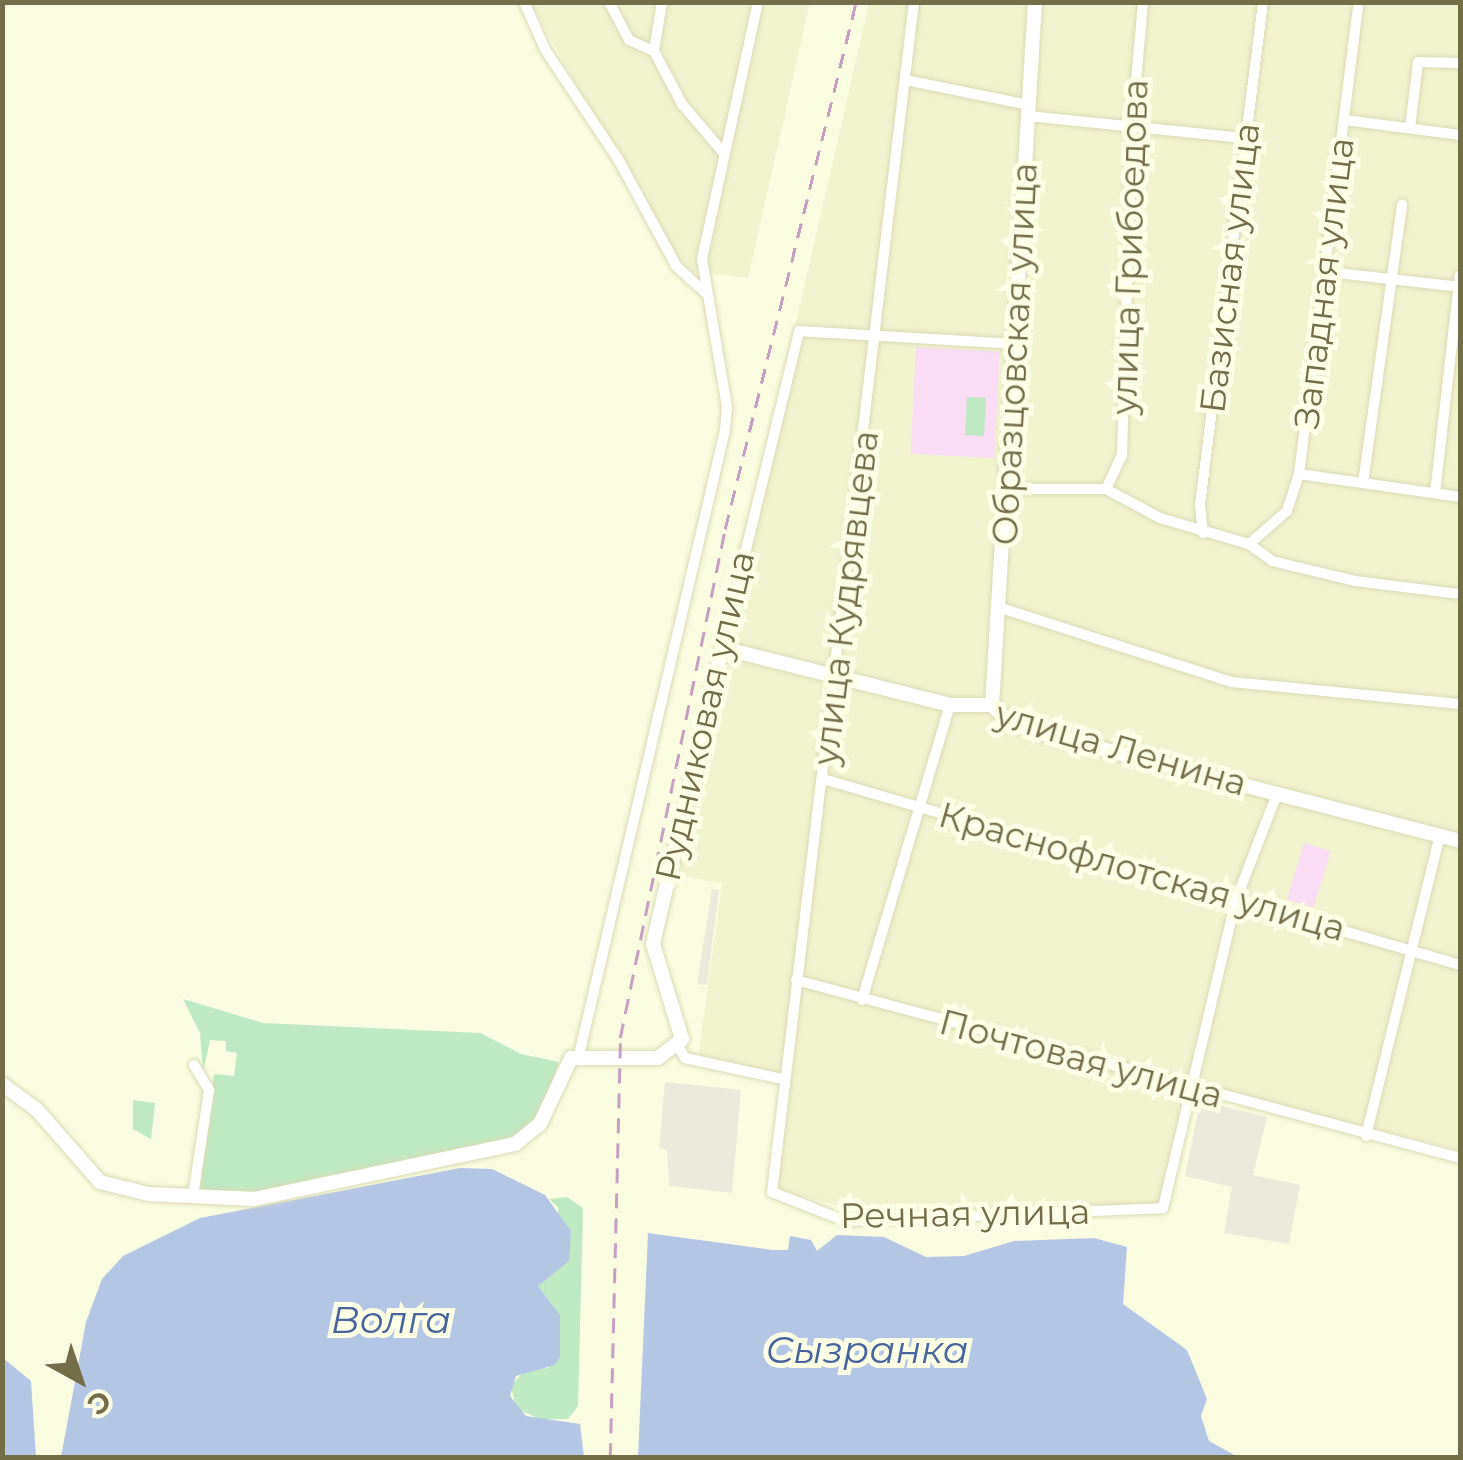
<!DOCTYPE html>
<html>
<head>
<meta charset="utf-8">
<style>
	body { margin:0 }
	#map { position:relative; width:1463px; height:1460px; overflow:hidden; background:#f9fce0; font-family:Montserrat,sans-serif }
	div>[style] { position:absolute }
	[style*='--x'] { left:calc(var(--x)*1px); top:calc(var(--y)*1px); width:calc(var(--w)*1px); rotate:calc(var(--a)*1deg) }
	.residential>* { inset:0; background:#f1f3cf }
	.industrial>* { inset:0; background:#eaeadc }
	.education>* { inset:0; background:#f8ddf4; transform-origin:0 0 }
	.green>* { inset:0; background:#bfe9c3; transform-origin:0 0 }
	.water>* { inset:0; background:#b5c6e5 }
	.roads { filter:drop-shadow(0 0 2px #dbdab7) drop-shadow(0 0 2px #dbdab7) }
	.street>* { height:10px; margin:-5px; padding:0 5px; transform-origin:5px; border-radius:5px; background:#fff }
	.secondary>* { height:14px; margin:-7px; padding:0 7px; transform-origin:7px; border-radius:7px; background:#fff }
	.rail>* { height:2.5px; margin-top:-1.25px; transform-origin:0; background:repeating-linear-gradient(90deg,#c5a0c3 0 15px,transparent 0 25px) }
	span { translate:-50% -50%; white-space:nowrap; text-align:center; line-height:1.15; -webkit-text-stroke:10px #fcffe6; paint-order:stroke }
	.street-label { font-size:35px; color:#736d48 }
	.water-label { font-size:38px; color:#4a659b; font-style:italic }
	.frame { position:absolute; inset:0; border:5px solid #736d48; pointer-events:none }
	.north { position:absolute; left:30px; top:1330px; width:100px; height:100px; -webkit-text-stroke:8px #fcffe6; paint-order:stroke; rotate:140deg; font-size:28px; font-weight:700; line-height:40px; text-align:center; color:#736d48 }
	.north::after { content:''; display:block; margin:auto; width:35px; height:45px; background:#736d48; clip-path:polygon(50% 0,100% 100%,50% 72%,0 100%) }
</style>
</head>
<body>
<div id="map">
	<div class="residential">
		<div style="clip-path:polygon(531px 3px,810px 3px,748px 278px,679px 270px)"></div>
		<div style="clip-path:polygon(869px 3px,1460px 3px,1460px 1150px,1196px 1085px,1158px 1209px,871px 1214px,777px 1190px,786px 1074px,698px 1059px,722px 883px,670px 874px)"></div>
	</div>
	<div class="industrial">
		<div style="clip-path:polygon(712px 889px,719px 890px,707px 985px,697px 984px)"></div>
		<div style="clip-path:polygon(665px 1082px,741px 1090px,732px 1193px,669px 1186px,667px 1150px,659px 1148px)"></div>
		<div style="clip-path:polygon(1200px 1101px,1267px 1117px,1253px 1175px,1300px 1185px,1289px 1244px,1224px 1233px,1232px 1187px,1185px 1176px)"></div>
	</div>
	<div class="education">
		<div style="left:916px;top:347px;width:84px;height:107px;rotate:3deg"></div>
		<div style="left:1304px;top:843px;width:28px;height:59px;rotate:17deg"></div>
	</div>
	<div class="green">
		<div style="left:967px;top:397px;width:19px;height:38px;rotate:3deg"></div>
		<div style="clip-path:polygon(183px 999px,263px 1023px,480px 1033px,521px 1054px,559px 1062px,537px 1121px,523px 1135px,261px 1193px,199px 1190px,214px 1074px,234px 1076px,237px 1053px,226px 1051px,226px 1041px,210px 1040px,203px 1072px,200px 1033px)"></div>
		<div style="clip-path:polygon(133px 1100px,155px 1103px,151px 1139px,133px 1129px)"></div>
		<div style="clip-path:polygon(567px 1197px,583px 1208px,578px 1406px,568px 1419px,539px 1419px,516px 1408px,511px 1386px,525px 1370px,548px 1368px,560px 1357px,555px 1308px,538px 1286px,558px 1268px,558px 1207px,549px 1199px)"></div>
	</div>
	<div class="water">
		<div style="clip-path:polygon(460px 1168px,492px 1169px,545px 1195px,571px 1231px,569px 1261px,538px 1286px,560px 1315px,560px 1357px,555px 1365px,516px 1376px,510px 1396px,526px 1416px,580px 1424px,584px 1457px,61px 1457px,86px 1322px,102px 1279px,123px 1256px,200px 1218px)"></div>
		<div style="clip-path:polygon(648px 1233px,773px 1250px,788px 1250px,790px 1236px,811px 1240px,817px 1251px,837px 1235px,884px 1237px,926px 1257px,964px 1256px,1014px 1241px,1094px 1238px,1127px 1247px,1123px 1304px,1187px 1350px,1207px 1399px,1201px 1416px,1209px 1441px,1238px 1457px,638px 1457px)"></div>
		<div style="clip-path:polygon(3px 1358px,31px 1381px,36px 1457px,3px 1457px)"></div>
	</div>
	<div class="roads">
		<div class="street">
			<div style="--x:524;--y:2;--w:54;--a:65.8"></div>
			<div style="--x:546;--y:51;--w:130;--a:56.3"></div>
			<div style="--x:618;--y:159;--w:123;--a:61.4"></div>
			<div style="--x:677;--y:267;--w:39;--a:42"></div>
			<div style="--x:609;--y:2;--w:43;--a:62.2"></div>
			<div style="--x:629;--y:40;--w:27;--a:24"></div>
			<div style="--x:662;--y:2;--w:50;--a:99.3"></div>
			<div style="--x:654;--y:51;--w:60;--a:62.2"></div>
			<div style="--x:682;--y:104;--w:62;--a:49.6"></div>
			<div style="--x:914;--y:2;--w:1198;--a:96.8"></div>
			<div style="--x:772;--y:1192;--w:79;--a:21.7"></div>
			<div style="--x:845;--y:1221;--w:318;--a:-2.3"></div>
			<div style="--x:1163;--y:1208;--w:317;--a:-76.7"></div>
			<div style="--x:1236;--y:900;--w:114;--a:-68.9"></div>
			<div style="--x:905;--y:80;--w:126;--a:11.4"></div>
			<div style="--x:1028;--y:116;--w:217;--a:5.8"></div>
			<div style="--x:1345;--y:120;--w:116;--a:7.4"></div>
			<div style="--x:1410;--y:128;--w:66;--a:-83.1"></div>
			<div style="--x:1418;--y:62;--w:42;--a:1.4"></div>
			<div style="--x:1329;--y:272;--w:132;--a:6.5"></div>
			<div style="--x:1299;--y:474;--w:163;--a:8.1"></div>
			<div style="--x:1363;--y:483;--w:281;--a:-82"></div>
			<div style="--x:1007;--y:489;--w:99;--a:0"></div>
			<div style="--x:1106;--y:489;--w:61;--a:28.2"></div>
			<div style="--x:1160;--y:518;--w:93;--a:16.3"></div>
			<div style="--x:1249;--y:544;--w:29;--a:36"></div>
			<div style="--x:1272;--y:561;--w:85;--a:13.5"></div>
			<div style="--x:1355;--y:581;--w:106;--a:7.1"></div>
			<div style="--x:1106;--y:489;--w:38;--a:-65"></div>
			<div style="--x:1122;--y:454;--w:328;--a:-88.3"></div>
			<div style="--x:1132;--y:126;--w:124;--a:-84.9"></div>
			<div style="--x:1435;--y:493;--w:219;--a:-83.5"></div>
			<div style="--x:1203;--y:533;--w:28;--a:-96"></div>
			<div style="--x:1200;--y:505;--w:507;--a:-82.86"></div>
			<div style="--x:1249;--y:544;--w:50;--a:-41"></div>
			<div style="--x:1287;--y:511;--w:39;--a:-72"></div>
			<div style="--x:1299;--y:474;--w:476;--a:-82.8"></div>
			<div style="--x:1001;--y:608;--w:242;--a:17.8"></div>
			<div style="--x:1231;--y:682;--w:230;--a:5.5"></div>
			<div style="--x:722;--y:648;--w:326;--a:-76.3"></div>
			<div style="--x:799;--y:331;--w:217;--a:3.4"></div>
			<div style="--x:823;--y:779;--w:664;--a:16.28"></div>
			<div style="--x:796;--y:980;--w:687;--a:15.01"></div>
			<div style="--x:862;--y:1000;--w:308;--a:-73.4"></div>
			<div style="--x:678;--y:1046;--w:14;--a:60"></div>
			<div style="--x:685;--y:1058;--w:99;--a:12.2"></div>
			<div style="--x:579;--y:1055;--w:642;--a:-76.85"></div>
			<div style="--x:725;--y:430;--w:23;--a:-85"></div>
			<div style="--x:727;--y:407;--w:150;--a:-99.6"></div>
			<div style="--x:702;--y:259;--w:263;--a:-77.7"></div>
			<div style="--x:1366;--y:1136;--w:310;--a:-76.2"></div>
			<div style="--x:193;--y:1196;--w:107;--a:-81.4"></div>
			<div style="--x:209;--y:1090;--w:29;--a:-121"></div>
		</div>
		<div class="secondary">
			<div style="--x:992;--y:705;--w:704;--a:-86.5"></div>
			<div style="--x:992;--y:705;--w:25;--a:45"></div>
			<div style="--x:1010;--y:723;--w:36;--a:18"></div>
			<div style="--x:1044;--y:734;--w:430;--a:14.4"></div>
			<div style="--x:2;--y:1084;--w:44;--a:36.6"></div>
			<div style="--x:37;--y:1110;--w:96;--a:48.8"></div>
			<div style="--x:100;--y:1182;--w:50;--a:13.8"></div>
			<div style="--x:149;--y:1194;--w:105;--a:2.7"></div>
			<div style="--x:254;--y:1199;--w:267;--a:-11.9"></div>
			<div style="--x:515;--y:1144;--w:32;--a:-39"></div>
			<div style="--x:540;--y:1124;--w:73;--a:-64.8"></div>
			<div style="--x:571;--y:1058;--w:87;--a:0"></div>
			<div style="--x:658;--y:1058;--w:31;--a:-38"></div>
			<div style="--x:682;--y:1039;--w:99;--a:-107"></div>
			<div style="--x:653;--y:944;--w:304;--a:-76.9"></div>
			<div style="--x:722;--y:648;--w:235;--a:14"></div>
			<div style="--x:950;--y:705;--w:42;--a:0"></div>
		</div>
	</div>
	<div class="rail">
		<div style="--x:610;--y:1458;--w:420;--a:-88.6"></div>
		<div style="--x:620;--y:1038;--w:520;--a:-78.34"></div>
		<div style="--x:725;--y:529;--w:543;--a:-76.04"></div>
	</div>
	<div class="street-label">
		<span style="left:1130px;top:247px;rotate:-88deg">улица Грибоедова</span>
		<span style="left:1230px;top:268px;rotate:-83deg">Базисная улица</span>
		<span style="left:1324px;top:283px;rotate:-83deg">Западная улица</span>
		<span style="left:1015px;top:354px;rotate:-87deg">Образцовская улица</span>
		<span style="left:846px;top:598px;rotate:-83deg">улица Кудрявцева</span>
		<span style="left:705px;top:716px;rotate:-77deg">Рудниковая улица</span>
		<span style="left:1121px;top:749px;rotate:16deg">улица Ленина</span>
		<span style="left:1142px;top:872px;rotate:16deg">Краснофлотская улица</span>
		<span style="left:1081px;top:1059px;rotate:15deg">Почтовая улица</span>
		<span style="left:965px;top:1214px;rotate:-1deg">Речная улица</span>
	</div>
	<div class="water-label">
		<span style="left:391px;top:1320px">Волга</span>
		<span style="left:867px;top:1350px">Сызранка</span>
	</div>
	<div class="frame"></div>
	<div class="north">С</div>
</div>
</body>
</html>
